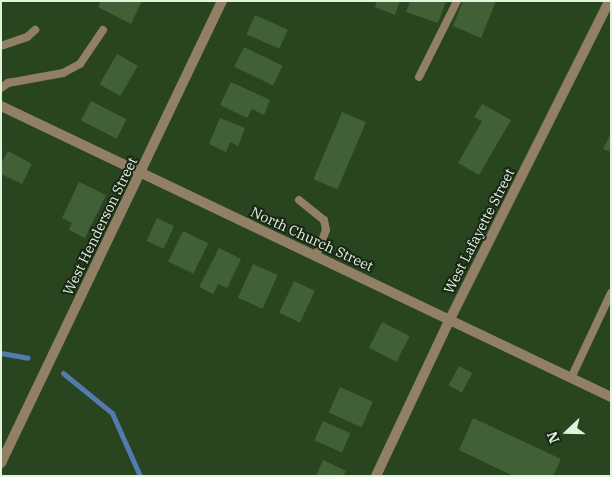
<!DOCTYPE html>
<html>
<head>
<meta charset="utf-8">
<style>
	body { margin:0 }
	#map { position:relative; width:612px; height:477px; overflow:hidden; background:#28451f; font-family:"IBM Plex Serif",serif }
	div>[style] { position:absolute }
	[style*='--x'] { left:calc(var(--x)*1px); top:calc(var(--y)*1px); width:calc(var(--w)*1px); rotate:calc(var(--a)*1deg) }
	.stream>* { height:5px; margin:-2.5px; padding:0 2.5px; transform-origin:2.5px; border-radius:2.5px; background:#547ab2 }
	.building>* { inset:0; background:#426038; transform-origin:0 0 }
	.service>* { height:8px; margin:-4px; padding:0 4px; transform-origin:4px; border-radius:4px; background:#918065 }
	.minor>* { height:10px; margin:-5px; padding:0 5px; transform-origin:5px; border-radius:5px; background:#918065 }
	span { translate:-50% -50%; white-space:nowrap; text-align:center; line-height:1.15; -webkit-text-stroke:4px #1a2716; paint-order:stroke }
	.street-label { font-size:14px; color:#e2f4dd }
	.frame { position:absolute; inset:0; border:2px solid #e2f4dd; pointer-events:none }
	.north { position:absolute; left:542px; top:407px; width:50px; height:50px; -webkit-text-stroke:4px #1a2716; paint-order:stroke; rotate:249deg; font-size:14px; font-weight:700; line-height:20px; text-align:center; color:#e2f4dd }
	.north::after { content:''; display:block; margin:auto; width:18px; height:22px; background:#e2f4dd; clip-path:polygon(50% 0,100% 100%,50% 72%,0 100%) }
</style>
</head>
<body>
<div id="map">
	<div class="stream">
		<div style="--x:1;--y:353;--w:27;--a:10"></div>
		<div style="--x:63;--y:373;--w:63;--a:39.2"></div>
		<div style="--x:112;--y:413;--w:69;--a:66"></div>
	</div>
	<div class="building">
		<div style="clip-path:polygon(101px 1px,142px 1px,131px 24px,98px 7px)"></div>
		<div style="clip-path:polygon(377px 1px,400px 1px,395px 15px,375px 7px)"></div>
		<div style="clip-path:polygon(410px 1px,446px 1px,438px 23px,406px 12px)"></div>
		<div style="clip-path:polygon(463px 1px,496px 1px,481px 38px,453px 26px)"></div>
		<div style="left:255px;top:15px;width:36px;height:21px;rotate:24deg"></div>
		<div style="left:244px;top:47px;width:43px;height:22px;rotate:26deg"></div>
		<div style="left:117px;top:54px;width:24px;height:35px;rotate:30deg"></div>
		<div style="clip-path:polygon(231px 82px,270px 100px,264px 115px,252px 109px,247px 118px,220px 105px)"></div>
		<div style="left:91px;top:101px;width:40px;height:22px;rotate:27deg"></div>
		<div style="clip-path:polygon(482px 104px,511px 120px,479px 175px,458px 163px,482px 121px,474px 117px)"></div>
		<div style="left:342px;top:112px;width:26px;height:73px;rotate:23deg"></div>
		<div style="clip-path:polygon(220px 118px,245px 128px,238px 146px,230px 142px,226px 152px,209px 144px)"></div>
		<div style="clip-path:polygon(611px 133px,611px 152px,603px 149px)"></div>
		<div style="clip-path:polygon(8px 151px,32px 164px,22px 184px,1px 174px,1px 164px)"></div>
		<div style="clip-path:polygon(79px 182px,106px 195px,85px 238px,69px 230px,72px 223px,62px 218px)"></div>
		<div style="left:157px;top:218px;width:19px;height:25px;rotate:25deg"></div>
		<div style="left:183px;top:231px;width:28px;height:34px;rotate:26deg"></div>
		<div style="clip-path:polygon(219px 248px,241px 259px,227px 288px,218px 284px,213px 294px,199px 287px)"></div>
		<div style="left:253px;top:264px;width:27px;height:37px;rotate:24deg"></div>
		<div style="left:294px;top:281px;width:23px;height:35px;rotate:25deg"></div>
		<div style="left:382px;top:322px;width:31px;height:29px;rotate:27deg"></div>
		<div style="left:459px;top:366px;width:15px;height:22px;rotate:28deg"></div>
		<div style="left:340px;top:387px;width:36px;height:28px;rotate:24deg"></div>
		<div style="clip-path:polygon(473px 418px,561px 459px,553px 476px,513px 476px,459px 450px)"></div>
		<div style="left:323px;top:421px;width:30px;height:21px;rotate:24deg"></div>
		<div style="clip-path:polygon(323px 460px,346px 471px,343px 476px,316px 476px)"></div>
	</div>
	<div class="service">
		<div style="--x:1;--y:46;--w:28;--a:-19"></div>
		<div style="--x:27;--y:37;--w:11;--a:-41"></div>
		<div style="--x:419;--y:77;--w:85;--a:-63.4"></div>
		<div style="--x:1;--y:88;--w:9;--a:-36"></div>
		<div style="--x:8;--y:83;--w:56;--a:-10.3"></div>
		<div style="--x:63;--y:73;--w:19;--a:-28"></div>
		<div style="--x:80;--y:64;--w:41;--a:-55.9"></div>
		<div style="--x:299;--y:200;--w:32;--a:39"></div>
		<div style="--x:324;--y:220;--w:10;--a:79"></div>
		<div style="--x:326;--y:230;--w:28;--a:111"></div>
		<div style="--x:571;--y:378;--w:94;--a:-64.8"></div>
	</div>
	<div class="minor">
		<div style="--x:1;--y:106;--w:676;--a:25.5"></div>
		<div style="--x:1;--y:463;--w:512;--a:-64.44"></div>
		<div style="--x:376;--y:476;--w:174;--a:-64.8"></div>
		<div style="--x:450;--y:319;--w:356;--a:-63.4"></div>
	</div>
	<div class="street-label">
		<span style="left:100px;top:226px;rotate:-64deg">West Henderson Street</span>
		<span style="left:479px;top:231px;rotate:-63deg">West Lafayette Street</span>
		<span style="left:312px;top:239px;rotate:25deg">North Church Street</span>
	</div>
	<div class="frame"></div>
	<div class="north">N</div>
</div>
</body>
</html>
